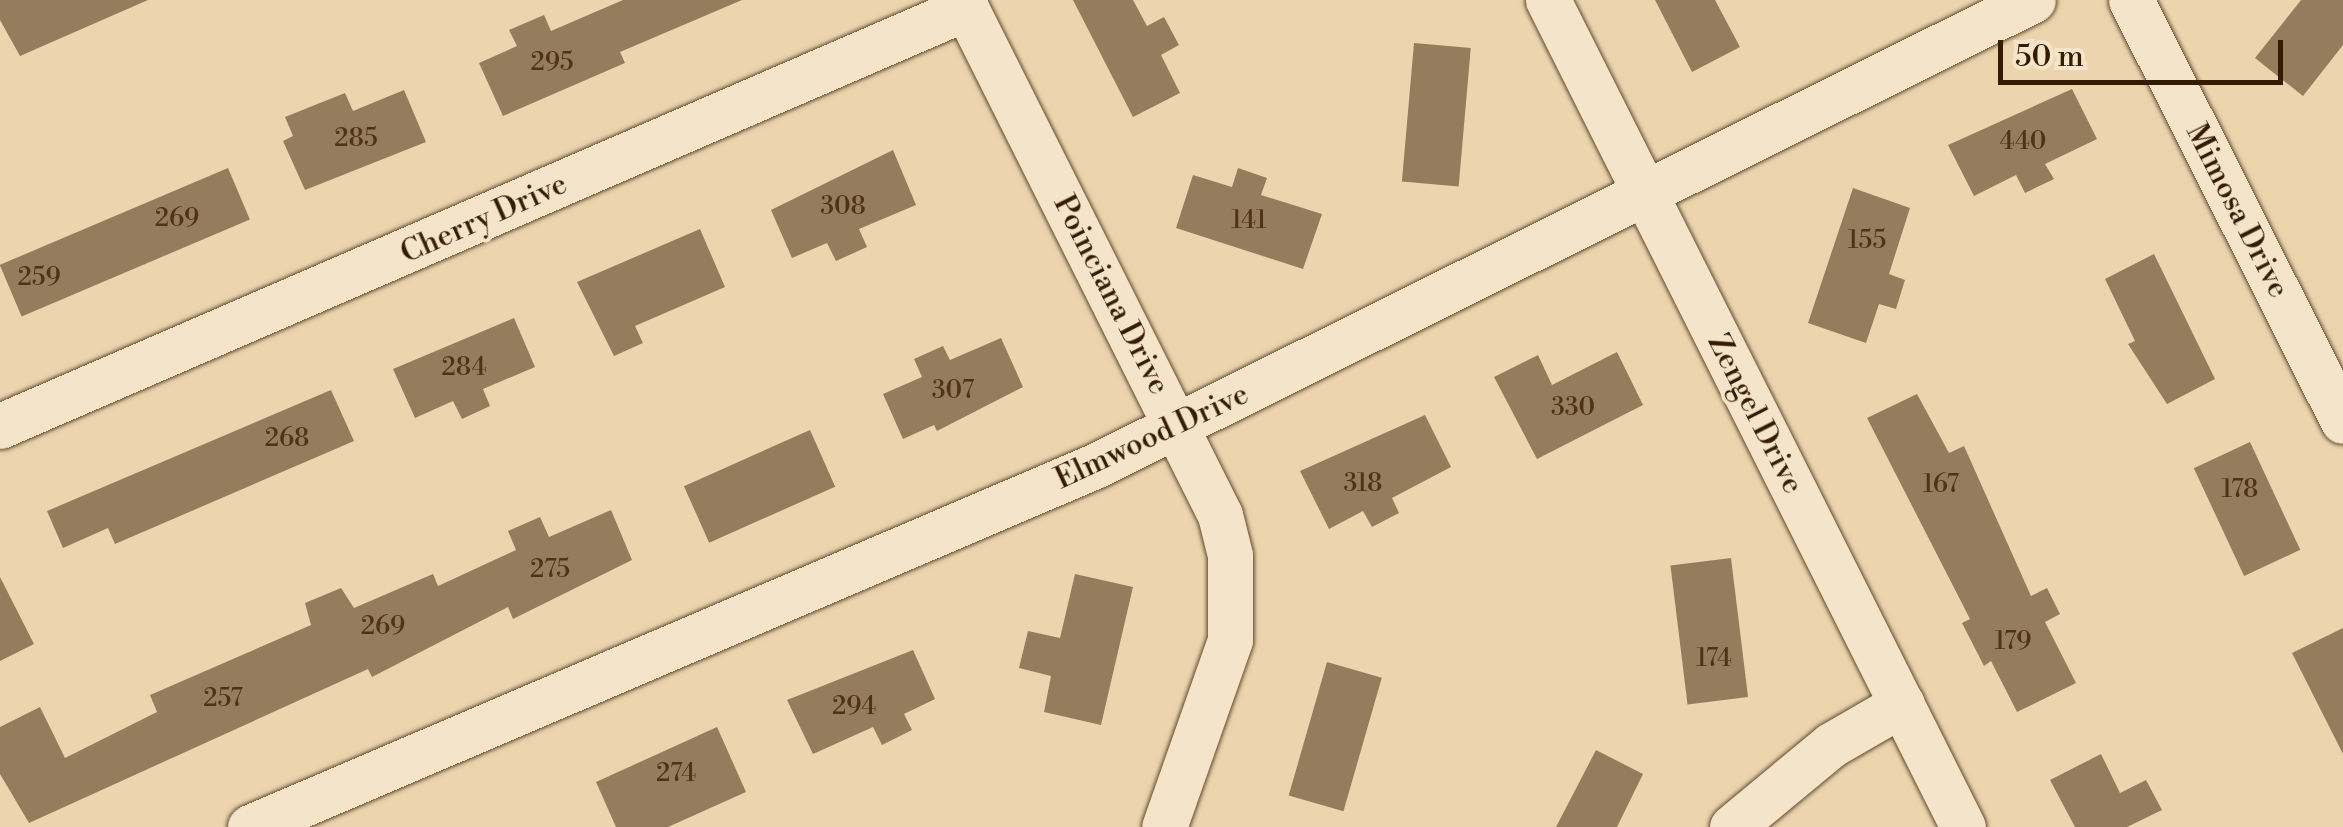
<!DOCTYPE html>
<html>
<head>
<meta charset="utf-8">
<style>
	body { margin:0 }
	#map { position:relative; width:2343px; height:827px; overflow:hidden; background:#ecd5ae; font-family:"Libre Bodoni",serif }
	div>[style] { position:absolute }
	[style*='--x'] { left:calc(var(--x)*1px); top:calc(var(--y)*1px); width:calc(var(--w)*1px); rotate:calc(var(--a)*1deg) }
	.building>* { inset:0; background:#957c5c; transform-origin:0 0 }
	.roads { filter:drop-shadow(0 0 2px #644a2e) drop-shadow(0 0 2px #644a2e) }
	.minor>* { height:45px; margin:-22.5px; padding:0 22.5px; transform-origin:22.5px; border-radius:22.5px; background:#f3e4ca }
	span { translate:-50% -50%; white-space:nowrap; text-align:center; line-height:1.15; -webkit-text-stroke:8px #f3e4ca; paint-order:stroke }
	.number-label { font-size:25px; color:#4e3319 }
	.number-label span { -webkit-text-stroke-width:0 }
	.street-label { font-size:30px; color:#361b03 }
	.scale { position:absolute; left:1998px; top:40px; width:285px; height:45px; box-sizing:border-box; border:5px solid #361b03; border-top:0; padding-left:12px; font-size:30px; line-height:35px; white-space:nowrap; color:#361b03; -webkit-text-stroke:8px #f3e4ca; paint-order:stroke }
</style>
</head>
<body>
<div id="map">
	<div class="building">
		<div style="clip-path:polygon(0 0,148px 0,20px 56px,0 20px)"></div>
		<div style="clip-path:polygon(623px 0,742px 0,620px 52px,625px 63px,503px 116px,479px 63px,517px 46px,509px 30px,544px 15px,551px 31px)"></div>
		<div style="clip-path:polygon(1073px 0,1133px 0,1147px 26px,1164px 17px,1179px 45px,1161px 55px,1180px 93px,1133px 117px)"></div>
		<div style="clip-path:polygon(1655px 0,1715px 0,1740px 47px,1692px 72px)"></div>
		<div style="clip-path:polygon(2301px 0,2343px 0,2343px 45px,2303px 96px,2255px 58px)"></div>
		<div style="left:1414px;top:43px;width:57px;height:139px;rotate:5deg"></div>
		<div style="clip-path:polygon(2072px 89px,2097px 139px,2045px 164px,2054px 179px,2025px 193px,2016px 175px,1974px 196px,1948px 145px)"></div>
		<div style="clip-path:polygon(404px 90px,426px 142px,305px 190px,283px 141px,293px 136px,285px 117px,345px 93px,353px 111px)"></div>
		<div style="clip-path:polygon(893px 150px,916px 205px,859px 229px,867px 247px,836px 261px,827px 243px,792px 258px,771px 210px)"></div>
		<div style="left:228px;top:168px;width:56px;height:248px;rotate:67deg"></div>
		<div style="clip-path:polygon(1238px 168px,1267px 178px,1261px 195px,1322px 214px,1303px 269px,1176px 228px,1193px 175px,1232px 187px)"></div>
		<div style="clip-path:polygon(1853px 188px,1910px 208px,1889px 274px,1905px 280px,1896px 309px,1879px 304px,1866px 343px,1808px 323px)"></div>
		<div style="clip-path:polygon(700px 229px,725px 287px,635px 326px,643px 343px,614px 356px,577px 282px)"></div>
		<div style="clip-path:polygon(2154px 254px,2215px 379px,2167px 404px,2128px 344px,2135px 341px,2105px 279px)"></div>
		<div style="clip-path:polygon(514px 318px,535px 367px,483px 389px,490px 406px,462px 419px,453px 401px,415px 418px,393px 369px)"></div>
		<div style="clip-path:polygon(1001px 338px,1023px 387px,937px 431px,934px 425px,903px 439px,883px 394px,922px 377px,914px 359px,943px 346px,950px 360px)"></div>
		<div style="clip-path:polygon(1617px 352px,1643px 405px,1537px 459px,1494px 377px,1538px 355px,1552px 385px)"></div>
		<div style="clip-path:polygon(331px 390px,354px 441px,115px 544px,108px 528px,63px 548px,47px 511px)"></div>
		<div style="clip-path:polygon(1917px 394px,1949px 453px,1964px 446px,2031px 596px,2047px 588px,2060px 614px,2045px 622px,2076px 683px,2017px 712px,1991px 661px,1984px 666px,1962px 623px,1970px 619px,1867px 418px)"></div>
		<div style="clip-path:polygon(1425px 415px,1451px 467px,1392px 498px,1399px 513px,1372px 527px,1363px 511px,1329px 529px,1300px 471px)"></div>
		<div style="left:810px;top:430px;width:62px;height:138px;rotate:66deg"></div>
		<div style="left:2250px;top:442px;width:119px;height:62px;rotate:65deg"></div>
		<div style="clip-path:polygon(611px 510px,632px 560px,513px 619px,508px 607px,372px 677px,368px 669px,29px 823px,0 774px,0 727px,40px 707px,65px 758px,157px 712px,150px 695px,311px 625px,305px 603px,341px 588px,354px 608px,433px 574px,438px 586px,516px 550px,508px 531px,540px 517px,549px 537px)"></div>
		<div style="left:1731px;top:558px;width:140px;height:61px;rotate:83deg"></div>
		<div style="clip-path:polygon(1075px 574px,1133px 587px,1101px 725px,1044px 712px,1051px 676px,1019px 668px,1028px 631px,1060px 638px)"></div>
		<div style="clip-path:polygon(0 577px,34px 644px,0 661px)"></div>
		<div style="clip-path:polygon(2343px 628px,2343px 754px,2292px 653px)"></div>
		<div style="clip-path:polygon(913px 650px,935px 699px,904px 714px,912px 730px,882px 745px,873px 727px,813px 754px,787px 700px)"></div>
		<div style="left:1327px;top:662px;width:57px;height:139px;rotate:16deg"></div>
		<div style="clip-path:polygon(717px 727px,746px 792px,668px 827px,616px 827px,596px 782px)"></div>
		<div style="clip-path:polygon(1596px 750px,1643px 774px,1617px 827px,1556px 827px)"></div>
		<div style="clip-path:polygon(2101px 754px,2120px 793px,2146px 780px,2162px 810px,2127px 827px,2075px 827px,2050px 780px)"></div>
	</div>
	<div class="roads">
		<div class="minor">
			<div style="--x:962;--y:0;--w:576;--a:63.39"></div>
			<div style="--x:1220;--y:515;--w:41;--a:76"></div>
			<div style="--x:1230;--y:555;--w:85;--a:90"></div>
			<div style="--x:1230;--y:640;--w:198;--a:109.4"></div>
			<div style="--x:1548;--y:0;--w:925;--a:63.35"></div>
			<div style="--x:2131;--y:0;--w:471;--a:63.3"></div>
			<div style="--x:0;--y:426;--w:1053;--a:-23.4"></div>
			<div style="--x:250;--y:827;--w:921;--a:-23.14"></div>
			<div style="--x:1097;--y:465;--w:1045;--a:-26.42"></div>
			<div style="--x:1732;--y:827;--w:129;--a:-39.6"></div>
			<div style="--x:1831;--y:745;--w:82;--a:-30"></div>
		</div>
	</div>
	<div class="number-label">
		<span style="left:552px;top:63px">295</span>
		<span style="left:356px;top:139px">285</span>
		<span style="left:2023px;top:142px">440</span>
		<span style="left:843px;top:207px">308</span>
		<span style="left:177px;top:219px">269</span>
		<span style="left:1249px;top:221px">141</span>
		<span style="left:1867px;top:241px">155</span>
		<span style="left:39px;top:278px">259</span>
		<span style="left:464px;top:368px">284</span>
		<span style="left:953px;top:391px">307</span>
		<span style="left:1573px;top:408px">330</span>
		<span style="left:287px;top:439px">268</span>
		<span style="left:1363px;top:484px">318</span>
		<span style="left:1941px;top:485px">167</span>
		<span style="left:2240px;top:490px">178</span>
		<span style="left:550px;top:570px">275</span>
		<span style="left:383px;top:627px">269</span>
		<span style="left:2013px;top:642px">179</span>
		<span style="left:1714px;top:659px">174</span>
		<span style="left:223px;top:699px">257</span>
		<span style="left:854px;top:707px">294</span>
		<span style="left:676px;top:774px">274</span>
	</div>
	<div class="street-label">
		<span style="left:2237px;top:211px;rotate:63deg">Mimosa Drive</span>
		<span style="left:484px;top:219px;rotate:-24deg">Cherry Drive</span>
		<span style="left:1111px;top:295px;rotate:63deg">Poinciana Drive</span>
		<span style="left:1755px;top:414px;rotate:63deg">Zengel Drive</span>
		<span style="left:1152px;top:437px;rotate:-25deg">Elmwood Drive</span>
	</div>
	<div class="scale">50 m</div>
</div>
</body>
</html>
